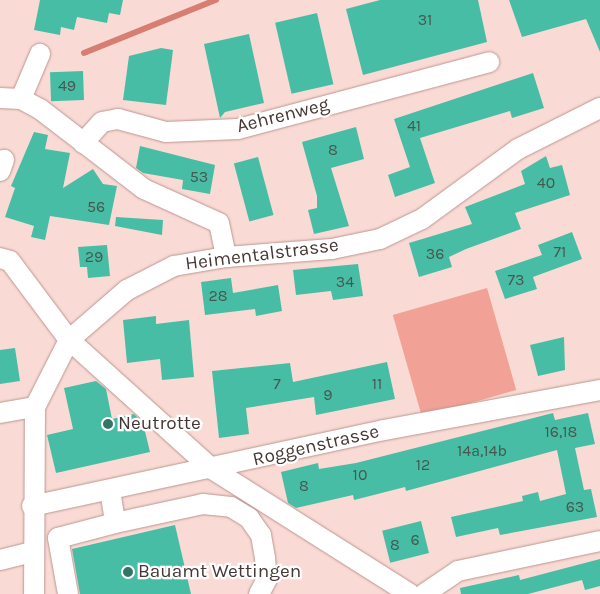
<!DOCTYPE html>
<html>
<head>
<meta charset="utf-8">
<style>
	body { margin:0 }
	#map { position:relative; width:600px; height:594px; overflow:hidden; background:#fadad5; font-family:Karla,sans-serif }
	div>[style] { position:absolute }
	[style*='--x'] { left:calc(var(--x)*1px); top:calc(var(--y)*1px); width:calc(var(--w)*1px); rotate:calc(var(--a)*1deg) }
	.green>* { inset:0; background:#f1a195; transform-origin:0 0 }
	.stream>* { height:5.5px; margin:-2.75px; padding:0 2.75px; transform-origin:2.75px; border-radius:2.75px; background:#d57e71 }
	.building>* { inset:0; background:#48bda5; transform-origin:0 0 }
	.roads { filter:drop-shadow(0 0 1px #bb9690) drop-shadow(0 0 1px #bb9690) }
	.minor>* { height:20px; margin:-10px; padding:0 10px; transform-origin:10px; border-radius:10px; background:#fff }
	.dots>* { width:14px; height:14px; translate:-50% -50%; box-sizing:border-box; border:2px solid #fff; border-radius:50% }
	span { translate:-50% -50%; white-space:nowrap; text-align:center; line-height:1.15; -webkit-text-stroke:4.5px #fff; paint-order:stroke }
	.number-label { font-size:16px; color:#465850 }
	.number-label span { -webkit-text-stroke-width:0 }
	.street-label { font-size:19px; color:#463734 }
	.poi-label { font-size:19px; color:#463734 }
	.left { translate:0 -50%; text-align:left }
</style>
</head>
<body>
<div id="map">
	<div class="green">
		<div style="left:487px;top:288px;width:106px;height:98px;rotate:74deg"></div>
	</div>
	<div class="stream">
		<div style="--x:84;--y:53;--w:142;--a:-21.9"></div>
	</div>
	<div class="building">
		<div style="clip-path:polygon(40px 0,123px 0,120px 15px,109px 13px,107px 23px,77px 17px,74px 30px,61px 27px,60px 35px,34px 30px)"></div>
		<div style="clip-path:polygon(380px 0,478px 0,487px 42px,363px 75px,346px 9px)"></div>
		<div style="clip-path:polygon(509px 0,600px 0,600px 52px,586px 19px,522px 37px)"></div>
		<div style="left:317px;top:13px;width:73px;height:43px;rotate:77deg"></div>
		<div style="clip-path:polygon(249px 34px,264px 103px,225px 112px,220px 118px,204px 44px)"></div>
		<div style="clip-path:polygon(161px 48px,173px 50px,166px 105px,123px 100px,129px 56px)"></div>
		<div style="left:83px;top:71px;width:29px;height:33px;rotate:88deg"></div>
		<div style="clip-path:polygon(533px 73px,544px 108px,512px 118px,510px 111px,420px 138px,435px 183px,395px 197px,388px 175px,410px 167px,394px 119px)"></div>
		<div style="clip-path:polygon(356px 127px,364px 159px,331px 168px,349px 226px,314px 234px,308px 210px,317px 208px,317px 196px,302px 142px)"></div>
		<div style="clip-path:polygon(34px 132px,48px 135px,45px 149px,70px 153px,63px 188px,93px 169px,103px 184px,117px 186px,109px 225px,50px 216px,45px 240px,31px 237px,34px 226px,5px 217px,15px 188px,11px 186px)"></div>
		<div style="clip-path:polygon(140px 146px,215px 165px,210px 194px,182px 189px,183px 180px,143px 173px,136px 168px)"></div>
		<div style="clip-path:polygon(546px 156px,550px 168px,562px 165px,570px 195px,515px 213px,521px 229px,466px 249px,449px 257px,452px 267px,419px 277px,409px 243px,472px 224px,465px 207px,525px 184px,521px 171px)"></div>
		<div style="left:258px;top:157px;width:60px;height:25px;rotate:75deg"></div>
		<div style="clip-path:polygon(116px 217px,163px 220px,162px 235px,115px 226px)"></div>
		<div style="clip-path:polygon(572px 232px,582px 259px,533px 277px,537px 289px,505px 299px,495px 271px,542px 255px,538px 245px)"></div>
		<div style="clip-path:polygon(107px 245px,110px 276px,88px 278px,87px 267px,80px 267px,78px 247px)"></div>
		<div style="clip-path:polygon(358px 264px,363px 296px,333px 300px,331px 291px,296px 295px,293px 270px)"></div>
		<div style="clip-path:polygon(231px 278px,233px 293px,278px 285px,282px 311px,256px 316px,255px 309px,205px 315px,201px 282px)"></div>
		<div style="clip-path:polygon(156px 316px,156px 324px,189px 320px,194px 377px,162px 380px,160px 359px,127px 363px,123px 320px)"></div>
		<div style="clip-path:polygon(564px 337px,565px 370px,538px 376px,530px 345px)"></div>
		<div style="clip-path:polygon(15px 348px,20px 381px,0 384px,0 350px)"></div>
		<div style="clip-path:polygon(387px 362px,395px 399px,316px 415px,314px 397px,246px 408px,249px 434px,219px 438px,212px 371px,290px 363px,293px 382px)"></div>
		<div style="clip-path:polygon(96px 381px,106px 389px,112px 419px,134px 414px,143px 423px,150px 452px,56px 473px,47px 435px,73px 429px,64px 388px)"></div>
		<div style="clip-path:polygon(553px 413px,555px 420px,588px 413px,595px 444px,575px 448px,584px 490px,591px 489px,597px 517px,500px 535px,498px 528px,456px 537px,451px 517px,523px 501px,522px 496px,538px 492px,540px 501px,566px 494px,557px 450px,406px 491px,405px 487px,354px 500px,353px 495px,296px 508px,288px 503px,281px 472px,318px 463px,319px 469px,356px 463px)"></div>
		<div style="left:421px;top:521px;width:33px;height:40px;rotate:76deg"></div>
		<div style="clip-path:polygon(175px 525px,191px 594px,80px 594px,72px 549px)"></div>
		<div style="clip-path:polygon(600px 559px,600px 586px,585px 590px,582px 580px,528px 594px,461px 594px,460px 588px,519px 575px,520px 580px)"></div>
	</div>
	<div class="roads">
		<div class="minor">
			<div style="--x:0;--y:98;--w:21;--a:3"></div>
			<div style="--x:21;--y:99;--w:21;--a:28"></div>
			<div style="--x:40;--y:109;--w:131;--a:37.6"></div>
			<div style="--x:144;--y:189;--w:82;--a:24.4"></div>
			<div style="--x:219;--y:223;--w:35;--a:78"></div>
			<div style="--x:21;--y:99;--w:49;--a:-67.1"></div>
			<div style="--x:83;--y:143;--w:28;--a:-48"></div>
			<div style="--x:102;--y:122;--w:16;--a:-11"></div>
			<div style="--x:118;--y:119;--w:50;--a:15.2"></div>
			<div style="--x:166;--y:132;--w:72;--a:-2.4"></div>
			<div style="--x:238;--y:129;--w:260;--a:-14.9"></div>
			<div style="--x:0;--y:171;--w:12;--a:-70"></div>
			<div style="--x:0;--y:258;--w:10;--a:17"></div>
			<div style="--x:10;--y:261;--w:99;--a:53.2"></div>
			<div style="--x:69;--y:340;--w:75;--a:116.9"></div>
			<div style="--x:35;--y:407;--w:187;--a:90.3"></div>
			<div style="--x:0;--y:413;--w:36;--a:-10"></div>
			<div style="--x:110;--y:490;--w:33;--a:81"></div>
			<div style="--x:115;--y:523;--w:90;--a:-12.2"></div>
			<div style="--x:203;--y:504;--w:28;--a:6"></div>
			<div style="--x:231;--y:507;--w:21;--a:31"></div>
			<div style="--x:249;--y:518;--w:21;--a:55"></div>
			<div style="--x:261;--y:535;--w:23;--a:80"></div>
			<div style="--x:265;--y:558;--w:21;--a:85"></div>
			<div style="--x:267;--y:579;--w:17;--a:118"></div>
			<div style="--x:32;--y:506;--w:360;--a:-12.2"></div>
			<div style="--x:384;--y:430;--w:220;--a:-10.5"></div>
			<div style="--x:0;--y:560;--w:33;--a:-14"></div>
			<div style="--x:68;--y:594;--w:57;--a:-100.1"></div>
			<div style="--x:58;--y:538;--w:59;--a:-14.7"></div>
			<div style="--x:410;--y:594;--w:234;--a:-147.7"></div>
			<div style="--x:212;--y:469;--w:193;--a:-137.9"></div>
			<div style="--x:69;--y:340;--w:77;--a:-40.8"></div>
			<div style="--x:127;--y:290;--w:53;--a:-27.1"></div>
			<div style="--x:174;--y:266;--w:53;--a:-9.8"></div>
			<div style="--x:226;--y:257;--w:106;--a:-4.3"></div>
			<div style="--x:332;--y:249;--w:49;--a:-11.8"></div>
			<div style="--x:380;--y:239;--w:47;--a:-25.5"></div>
			<div style="--x:422;--y:219;--w:119;--a:-36.1"></div>
			<div style="--x:518;--y:149;--w:92;--a:-26.6"></div>
			<div style="--x:424;--y:594;--w:41;--a:-34.1"></div>
			<div style="--x:458;--y:571;--w:145;--a:-11.9"></div>
		</div>
	</div>
	<div class="dots">
		<div style="left:108px;top:424px;background:#337566"></div>
		<div style="left:128px;top:572px;background:#337566"></div>
	</div>
	<div class="number-label">
		<span style="left:425px;top:20px">31</span>
		<span style="left:67px;top:86px">49</span>
		<span style="left:414px;top:126px">41</span>
		<span style="left:333px;top:150px">8</span>
		<span style="left:199px;top:177px">53</span>
		<span style="left:546px;top:183px">40</span>
		<span style="left:96px;top:207px">56</span>
		<span style="left:560px;top:252px">71</span>
		<span style="left:435px;top:254px">36</span>
		<span style="left:94px;top:257px">29</span>
		<span style="left:516px;top:280px">73</span>
		<span style="left:345px;top:282px">34</span>
		<span style="left:218px;top:296px">28</span>
		<span style="left:277px;top:384px">7</span>
		<span style="left:377px;top:384px">11</span>
		<span style="left:328px;top:395px">9</span>
		<span style="left:561px;top:432px">16,18</span>
		<span style="left:482px;top:451px">14a,14b</span>
		<span style="left:423px;top:465px">12</span>
		<span style="left:360px;top:475px">10</span>
		<span style="left:304px;top:486px">8</span>
		<span style="left:575px;top:507px">63</span>
		<span style="left:415px;top:540px">6</span>
		<span style="left:395px;top:545px">8</span>
	</div>
	<div class="street-label">
		<span style="left:283px;top:116px;rotate:-14deg">Aehrenweg</span>
		<span style="left:262px;top:255px;rotate:-7deg">Heimentalstrasse</span>
		<span style="left:316px;top:446px;rotate:-13deg">Roggenstrasse</span>
	</div>
	<div class="poi-label">
		<span class="left" style="left:118px;top:424px">Neutrotte</span>
		<span class="left" style="left:138px;top:572px">Bauamt Wettingen</span>
	</div>
</div>
</body>
</html>
